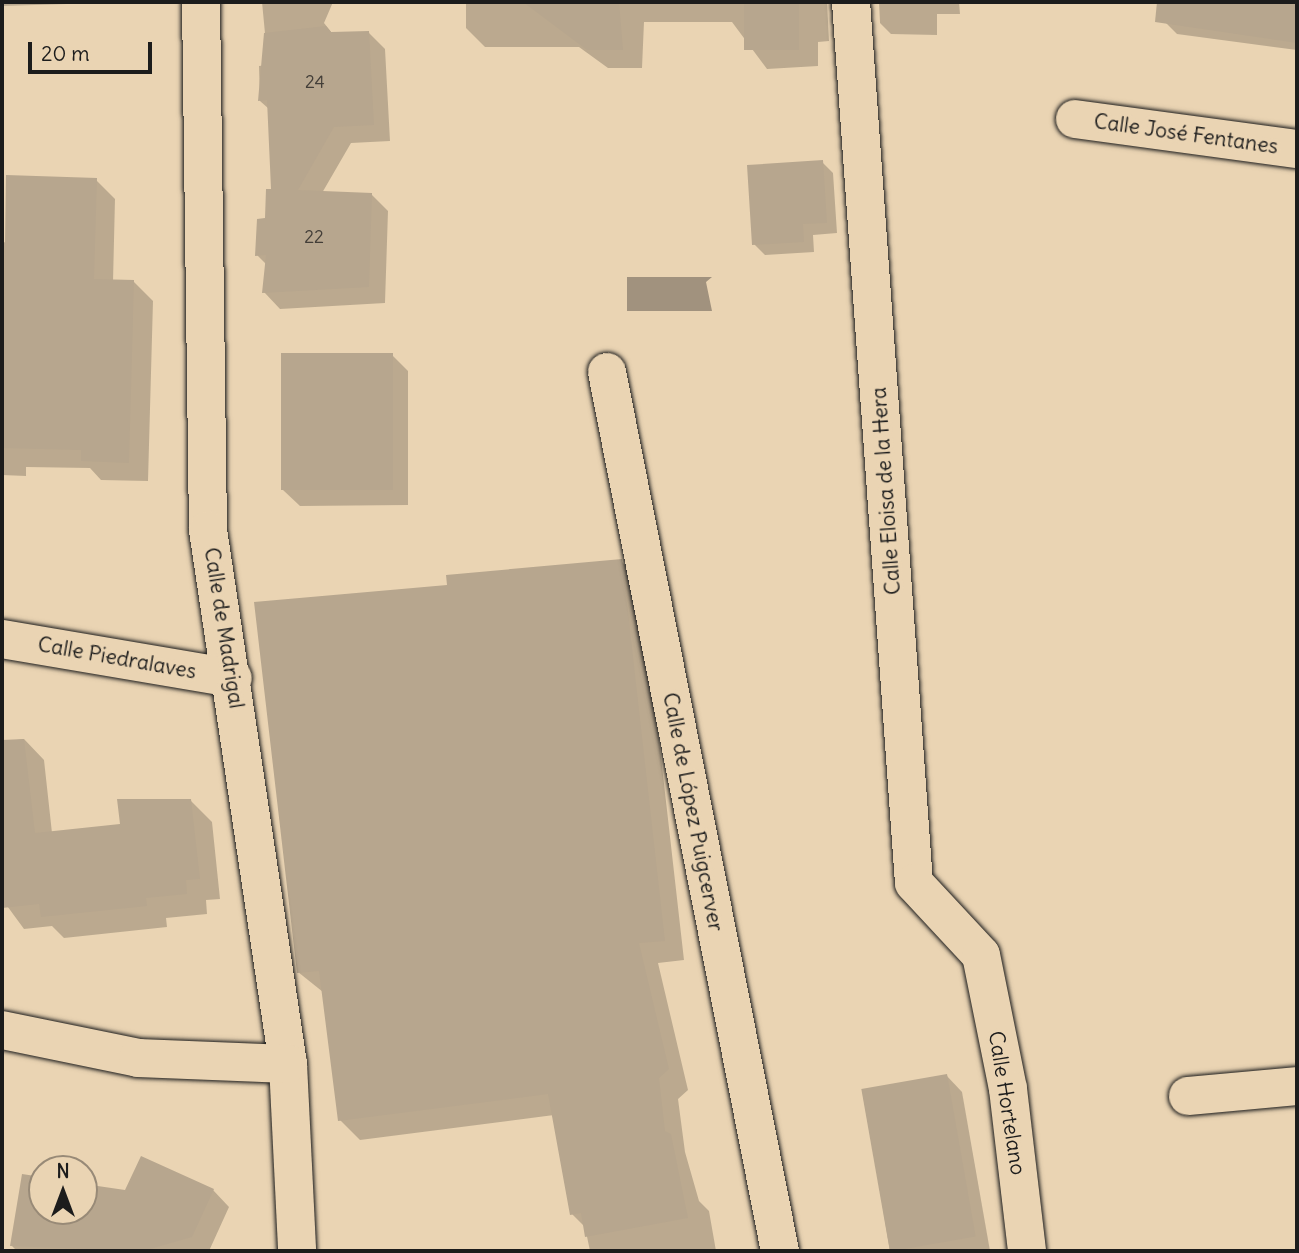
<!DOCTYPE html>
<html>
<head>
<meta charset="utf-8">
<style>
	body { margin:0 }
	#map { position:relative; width:1299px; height:1253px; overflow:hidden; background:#ead4b3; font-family:Delius,sans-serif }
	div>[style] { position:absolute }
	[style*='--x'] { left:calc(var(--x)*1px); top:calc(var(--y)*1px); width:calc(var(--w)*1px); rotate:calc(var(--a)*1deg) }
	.water>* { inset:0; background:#a1927e }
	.shadow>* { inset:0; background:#0003 }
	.building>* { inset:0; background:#b7a68e; transform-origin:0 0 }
	.roads { filter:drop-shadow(0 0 2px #1c1c1c) drop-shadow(0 0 2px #1c1c1c) }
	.street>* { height:38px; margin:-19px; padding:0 19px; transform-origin:19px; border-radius:19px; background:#ead4b3 }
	span { translate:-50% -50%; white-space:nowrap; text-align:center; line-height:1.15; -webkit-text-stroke:7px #ead4b3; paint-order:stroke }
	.number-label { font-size:18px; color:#433e38 }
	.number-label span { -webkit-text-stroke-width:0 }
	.street-label { font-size:21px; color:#1c1c1c }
	.frame { position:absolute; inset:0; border:4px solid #1c1c1c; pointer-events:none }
	.north { position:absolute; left:28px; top:1155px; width:70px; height:70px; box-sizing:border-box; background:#ead4b3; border:2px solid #988a77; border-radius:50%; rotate:0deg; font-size:19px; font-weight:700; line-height:28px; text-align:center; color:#1c1c1c }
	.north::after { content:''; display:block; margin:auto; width:24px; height:32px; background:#1c1c1c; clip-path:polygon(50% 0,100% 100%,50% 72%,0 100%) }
	.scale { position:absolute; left:28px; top:42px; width:124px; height:32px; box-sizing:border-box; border:4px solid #1c1c1c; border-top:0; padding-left:9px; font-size:21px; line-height:24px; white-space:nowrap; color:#1c1c1c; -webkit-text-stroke:5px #ead4b3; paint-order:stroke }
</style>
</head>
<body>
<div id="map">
	<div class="water">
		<div style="clip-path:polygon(627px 277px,712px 277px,706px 282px,712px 311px,627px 311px)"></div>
	</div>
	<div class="shadow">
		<div style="clip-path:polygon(2px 2px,100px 2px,100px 3px,2px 6px)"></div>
		<div style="clip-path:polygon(262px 2px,333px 2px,324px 23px,332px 33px,369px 33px,385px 49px,390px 141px,351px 143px,322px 193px,371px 194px,388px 211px,385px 303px,280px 309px,264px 292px,267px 265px,257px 255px,273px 191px,269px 109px,260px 101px,259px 66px,268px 65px)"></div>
		<div style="clip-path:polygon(466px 2px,827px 2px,829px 41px,818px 42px,818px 66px,767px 69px,732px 22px,644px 22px,642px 68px,608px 68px,579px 47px,485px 47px,466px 28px)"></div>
		<div style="clip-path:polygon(879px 2px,959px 2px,960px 14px,937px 14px,937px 35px,891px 34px,880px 23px)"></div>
		<div style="clip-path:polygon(1169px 2px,1297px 2px,1297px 50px,1177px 34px,1166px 23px)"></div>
		<div style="clip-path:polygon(822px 162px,833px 173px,837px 233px,813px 235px,814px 252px,765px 255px,754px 244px)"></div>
		<div style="clip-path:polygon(96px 180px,115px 199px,113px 282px,134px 282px,153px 301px,148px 481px,101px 480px,90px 468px,26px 467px,26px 476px,2px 475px,2px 244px)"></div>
		<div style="clip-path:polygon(392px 355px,408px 371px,408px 505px,300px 506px,283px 490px)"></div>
		<div style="clip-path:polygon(621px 561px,641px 581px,684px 960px,658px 963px,688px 1090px,678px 1099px,685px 1152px,699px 1201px,709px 1211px,716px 1251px,590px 1251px,585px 1227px,572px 1214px,554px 1115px,360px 1140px,340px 1120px,323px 992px,298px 972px,449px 586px)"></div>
		<div style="clip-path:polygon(24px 739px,44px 760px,52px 833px,122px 826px,191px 801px,212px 822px,220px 899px,206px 900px,207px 914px,166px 918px,167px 927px,64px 938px,52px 926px,24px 929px,2px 899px,2px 742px)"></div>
		<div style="clip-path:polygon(946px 1075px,962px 1092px,990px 1251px,890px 1251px,863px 1090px)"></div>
		<div style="clip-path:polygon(42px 1179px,42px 1211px,84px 1211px,84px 1186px,126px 1192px,213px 1190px,229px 1207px,209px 1251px,17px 1251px,12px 1246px)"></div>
	</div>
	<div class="building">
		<div style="clip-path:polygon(523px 2px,619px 2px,623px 50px,587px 50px)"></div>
		<div style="left:744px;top:2px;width:55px;height:48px"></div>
		<div style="clip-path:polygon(1157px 2px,1297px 2px,1297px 43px,1155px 22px)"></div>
		<div style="clip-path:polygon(326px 26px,331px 32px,369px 31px,374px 125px,334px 127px,298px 190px,372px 193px,369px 287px,262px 293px,266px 255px,255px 256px,257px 219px,265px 218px,266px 189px,271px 189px,267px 100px,258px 101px,264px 33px)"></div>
		<div style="clip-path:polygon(823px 160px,827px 223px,803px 224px,804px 242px,752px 245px,747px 165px)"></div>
		<div style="clip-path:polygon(6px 175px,97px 178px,94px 279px,134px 280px,129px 463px,81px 461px,81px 450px,2px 448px)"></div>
		<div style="left:393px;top:353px;width:137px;height:112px;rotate:90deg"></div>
		<div style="clip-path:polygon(622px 559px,665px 941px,639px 943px,669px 1069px,659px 1078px,665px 1131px,671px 1134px,688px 1218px,585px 1237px,581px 1213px,570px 1215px,548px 1094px,338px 1121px,319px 971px,297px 973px,254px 602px,447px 585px,446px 575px)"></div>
		<div style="clip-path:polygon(24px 739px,35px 833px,120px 824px,117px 799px,191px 799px,200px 879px,186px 880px,187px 894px,146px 898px,147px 906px,41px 917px,39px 904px,2px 908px,2px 740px)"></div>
		<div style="left:947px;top:1074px;width:165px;height:87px;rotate:80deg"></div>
		<div style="clip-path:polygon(141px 1156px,214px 1189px,192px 1237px,143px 1251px,10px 1246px,22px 1174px,42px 1177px,42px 1211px,84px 1211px,84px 1184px,125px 1190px)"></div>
	</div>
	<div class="roads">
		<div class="street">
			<div style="--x:201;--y:2;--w:528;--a:89.24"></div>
			<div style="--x:208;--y:530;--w:540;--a:81.48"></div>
			<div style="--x:288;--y:1064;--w:187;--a:87.2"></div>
			<div style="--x:851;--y:2;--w:883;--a:85.91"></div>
			<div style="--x:914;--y:883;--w:98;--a:47.1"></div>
			<div style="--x:981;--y:955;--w:137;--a:78.6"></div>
			<div style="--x:1008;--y:1089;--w:163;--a:83.3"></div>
			<div style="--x:1075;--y:119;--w:224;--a:7.7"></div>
			<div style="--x:607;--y:372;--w:896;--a:78.87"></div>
			<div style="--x:2;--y:639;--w:234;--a:9.6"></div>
			<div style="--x:2;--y:1030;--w:139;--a:11.6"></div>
			<div style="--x:138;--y:1058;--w:150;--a:2.3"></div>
			<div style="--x:1188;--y:1096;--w:109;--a:-5.2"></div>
		</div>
	</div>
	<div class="number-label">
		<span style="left:315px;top:82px">24</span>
		<span style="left:314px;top:237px">22</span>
	</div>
	<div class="street-label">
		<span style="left:1186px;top:134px;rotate:8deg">Calle José Fentanes</span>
		<span style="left:886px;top:491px;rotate:-94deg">Calle Eloisa de la Hera</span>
		<span style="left:224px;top:628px;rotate:81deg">Calle de Madrigal</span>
		<span style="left:117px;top:658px;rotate:10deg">Calle Piedralaves</span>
		<span style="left:693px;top:812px;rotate:79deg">Calle de López Puigcerver</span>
		<span style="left:1007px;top:1103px;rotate:81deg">Calle Hortelano</span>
	</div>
	<div class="frame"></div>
	<div class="north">N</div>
	<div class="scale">20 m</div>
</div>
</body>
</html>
